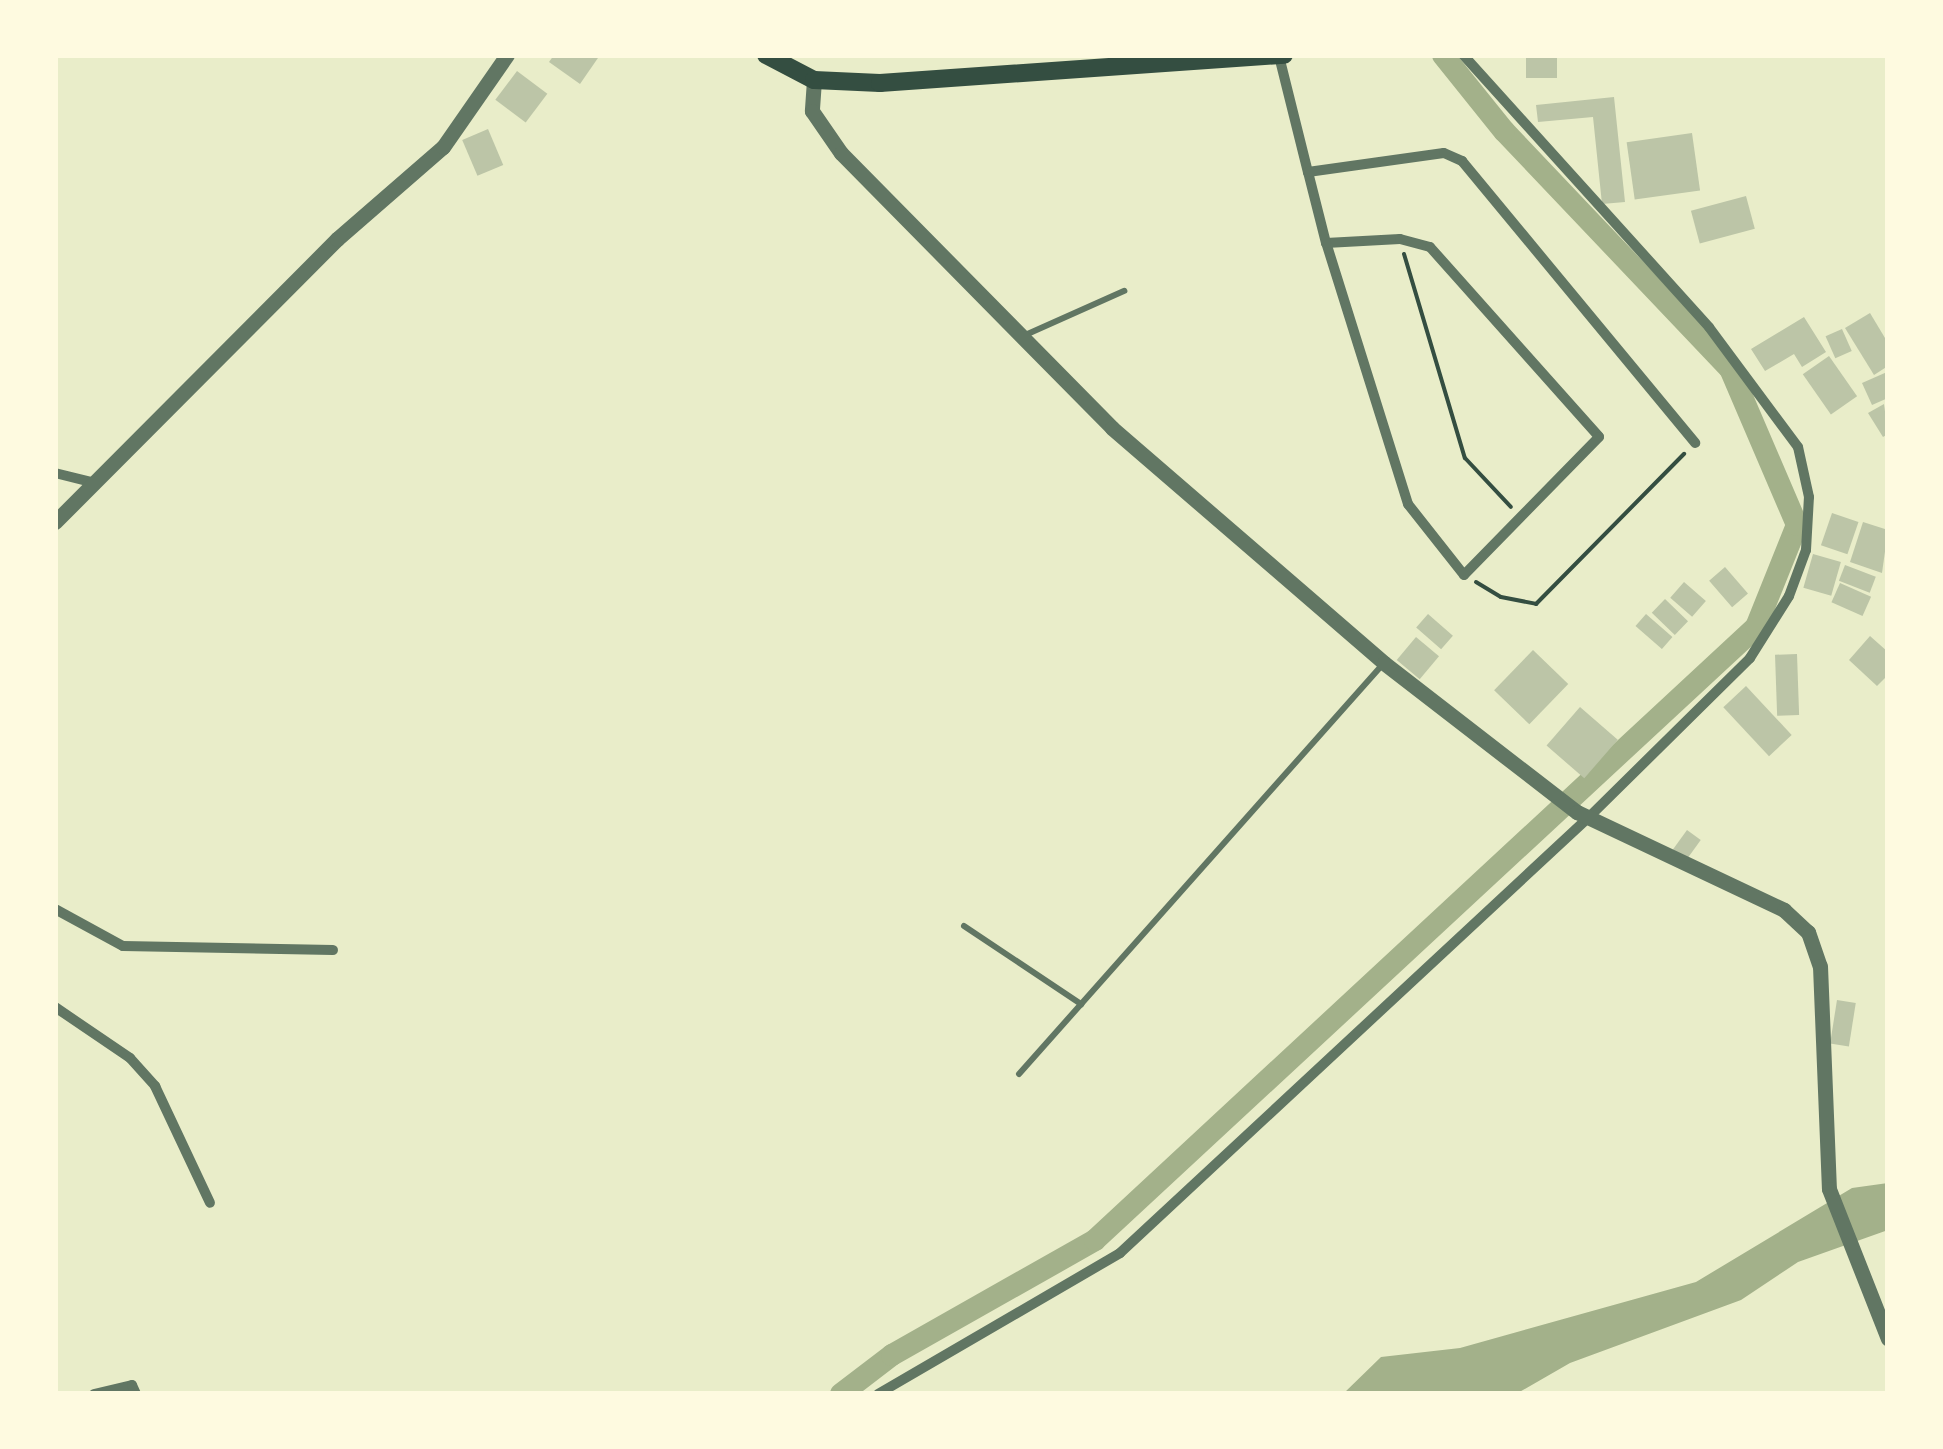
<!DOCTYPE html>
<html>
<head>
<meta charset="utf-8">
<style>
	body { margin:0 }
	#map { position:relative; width:1943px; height:1449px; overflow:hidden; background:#e9edc9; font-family:"Sofia Sans Condensed",sans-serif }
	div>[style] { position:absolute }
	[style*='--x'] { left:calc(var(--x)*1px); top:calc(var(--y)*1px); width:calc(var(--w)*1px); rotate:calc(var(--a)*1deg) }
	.water>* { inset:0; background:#a3b18a }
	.canal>* { height:22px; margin:-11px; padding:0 11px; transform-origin:11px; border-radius:11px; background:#a3b18a }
	.building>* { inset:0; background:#bcc5a7; transform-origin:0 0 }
	.path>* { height:4px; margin:-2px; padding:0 2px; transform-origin:2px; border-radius:2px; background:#344e41 }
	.service>* { height:6px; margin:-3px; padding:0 3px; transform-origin:3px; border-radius:3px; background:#617663 }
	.minor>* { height:10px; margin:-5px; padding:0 5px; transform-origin:5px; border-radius:5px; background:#617663 }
	.tertiary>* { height:15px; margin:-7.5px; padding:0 7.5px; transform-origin:7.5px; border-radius:7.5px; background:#617663 }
	.secondary>* { height:18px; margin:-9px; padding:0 9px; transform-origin:9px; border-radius:9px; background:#344e41 }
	span { translate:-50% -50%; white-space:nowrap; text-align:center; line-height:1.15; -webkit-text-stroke:8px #fefae0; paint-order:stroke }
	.frame { position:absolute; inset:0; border:58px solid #fefae0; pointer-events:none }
</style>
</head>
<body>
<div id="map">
	<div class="water">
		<div style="clip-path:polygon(1888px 1183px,1888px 1230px,1798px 1262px,1741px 1300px,1570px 1363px,1516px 1394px,1343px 1394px,1381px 1357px,1460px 1348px,1696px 1282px,1852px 1188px)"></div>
	</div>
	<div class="canal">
		<div style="--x:841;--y:1394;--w:64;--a:-37.4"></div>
		<div style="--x:892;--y:1355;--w:233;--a:-29.5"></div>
		<div style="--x:1095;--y:1240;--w:901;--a:-42.84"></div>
		<div style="--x:1756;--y:627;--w:110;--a:-68.1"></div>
		<div style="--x:1797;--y:525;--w:170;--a:-113.2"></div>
		<div style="--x:1730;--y:369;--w:328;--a:-133.5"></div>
		<div style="--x:1504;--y:131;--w:97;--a:-128.8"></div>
	</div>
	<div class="building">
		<div style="clip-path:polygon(554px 55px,600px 55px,580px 84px,549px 62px)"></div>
		<div style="left:1526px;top:55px;width:31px;height:23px"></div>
		<div style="left:517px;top:71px;width:38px;height:36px;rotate:37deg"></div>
		<div style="clip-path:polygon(1614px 97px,1625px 202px,1602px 204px,1593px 117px,1538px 122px,1536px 105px)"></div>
		<div style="left:488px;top:129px;width:39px;height:28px;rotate:67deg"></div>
		<div style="left:1692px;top:133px;width:58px;height:66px;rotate:82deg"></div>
		<div style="left:1746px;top:196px;width:34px;height:57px;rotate:75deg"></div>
		<div style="clip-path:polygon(1870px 313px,1888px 343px,1888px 366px,1874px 375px,1845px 328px)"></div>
		<div style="clip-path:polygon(1804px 317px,1826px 352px,1802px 367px,1794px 354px,1765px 371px,1751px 349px)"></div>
		<div style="left:1842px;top:329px;width:24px;height:18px;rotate:66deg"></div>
		<div style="left:1829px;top:356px;width:49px;height:32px;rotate:55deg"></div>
		<div style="clip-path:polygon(1887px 372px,1888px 398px,1872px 405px,1862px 383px)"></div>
		<div style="clip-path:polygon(1884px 404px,1888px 434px,1883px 437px,1868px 413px)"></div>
		<div style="left:1832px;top:513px;width:28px;height:34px;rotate:19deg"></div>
		<div style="clip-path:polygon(1863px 522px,1888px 530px,1882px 573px,1850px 562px)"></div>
		<div style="left:1813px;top:554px;width:29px;height:35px;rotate:16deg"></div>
		<div style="left:1845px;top:565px;width:33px;height:17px;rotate:21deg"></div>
		<div style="left:1725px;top:567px;width:35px;height:21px;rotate:49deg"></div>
		<div style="left:1684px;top:582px;width:29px;height:21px;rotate:41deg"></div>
		<div style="left:1840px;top:583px;width:34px;height:21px;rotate:24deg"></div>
		<div style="left:1665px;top:599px;width:32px;height:19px;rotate:44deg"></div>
		<div style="left:1428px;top:614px;width:33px;height:18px;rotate:41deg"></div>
		<div style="left:1646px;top:614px;width:35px;height:16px;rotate:41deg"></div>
		<div style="clip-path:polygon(1870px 636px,1888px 652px,1888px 675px,1877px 686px,1849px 660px)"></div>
		<div style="left:1416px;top:637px;width:30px;height:30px;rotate:40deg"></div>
		<div style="left:1533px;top:650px;width:49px;height:56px;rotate:44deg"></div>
		<div style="left:1797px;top:654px;width:61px;height:22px;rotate:88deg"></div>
		<div style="left:1746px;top:686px;width:67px;height:31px;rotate:47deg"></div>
		<div style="left:1580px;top:707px;width:50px;height:51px;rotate:41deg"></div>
		<div style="left:1687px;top:830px;width:17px;height:24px;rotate:36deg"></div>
		<div style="left:1837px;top:1000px;width:19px;height:44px;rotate:9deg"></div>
	</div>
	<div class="path">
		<div style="--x:1404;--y:254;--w:213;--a:73.4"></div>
		<div style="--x:1465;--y:458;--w:67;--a:46.8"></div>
		<div style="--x:1476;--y:582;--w:29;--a:31"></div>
		<div style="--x:1501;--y:597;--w:36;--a:11"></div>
		<div style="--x:1536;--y:604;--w:211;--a:-45.4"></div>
	</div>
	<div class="service">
		<div style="--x:1023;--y:336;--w:111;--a:-24"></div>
		<div style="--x:964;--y:926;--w:141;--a:33.7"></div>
		<div style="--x:1019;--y:1074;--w:548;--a:-48.4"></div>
	</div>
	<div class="minor">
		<div style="--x:1279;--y:56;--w:120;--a:76"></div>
		<div style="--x:1326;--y:243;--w:74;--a:-3.1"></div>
		<div style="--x:1400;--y:239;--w:31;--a:15"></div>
		<div style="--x:1430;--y:247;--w:254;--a:48.3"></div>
		<div style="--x:1599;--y:437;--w:193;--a:134.4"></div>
		<div style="--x:1464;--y:575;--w:90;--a:-128.3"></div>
		<div style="--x:1408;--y:504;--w:274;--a:-107.4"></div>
		<div style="--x:1326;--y:243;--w:73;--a:-104.2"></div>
		<div style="--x:1308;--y:172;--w:137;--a:-8"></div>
		<div style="--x:1444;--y:153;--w:20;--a:24"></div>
		<div style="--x:1462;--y:161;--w:366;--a:50.4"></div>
		<div style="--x:55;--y:473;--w:41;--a:14"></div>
		<div style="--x:55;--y:909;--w:77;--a:28.6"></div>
		<div style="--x:123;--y:946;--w:210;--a:1.1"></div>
		<div style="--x:55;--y:1007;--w:91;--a:34.2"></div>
		<div style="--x:130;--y:1058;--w:38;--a:48"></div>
		<div style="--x:155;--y:1086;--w:129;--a:64.8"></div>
		<div style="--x:94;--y:1394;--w:39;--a:-13"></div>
		<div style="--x:132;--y:1385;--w:10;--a:66"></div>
		<div style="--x:878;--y:1394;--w:280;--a:-30.2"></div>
		<div style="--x:1120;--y:1253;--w:640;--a:-42.91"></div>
		<div style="--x:1589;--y:817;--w:226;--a:-44.6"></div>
		<div style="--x:1750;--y:658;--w:73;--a:-57.8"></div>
		<div style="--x:1789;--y:596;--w:49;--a:-69.7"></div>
		<div style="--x:1806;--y:550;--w:53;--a:-86.8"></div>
		<div style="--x:1809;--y:497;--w:51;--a:-102.4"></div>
		<div style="--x:1798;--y:447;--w:149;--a:-126.6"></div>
		<div style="--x:1709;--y:327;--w:367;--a:-132.1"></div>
	</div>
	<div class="tertiary">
		<div style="--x:814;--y:80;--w:31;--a:94"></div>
		<div style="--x:812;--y:111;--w:51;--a:55.4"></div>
		<div style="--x:841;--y:153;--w:386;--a:45.4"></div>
		<div style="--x:1112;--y:428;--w:359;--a:40.8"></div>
		<div style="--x:1384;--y:663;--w:244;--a:37.7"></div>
		<div style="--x:1577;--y:812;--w:229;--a:25.3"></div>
		<div style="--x:1784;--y:910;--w:33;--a:43"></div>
		<div style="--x:1808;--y:932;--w:36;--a:71"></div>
		<div style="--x:1820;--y:966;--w:223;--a:87.7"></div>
		<div style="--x:1829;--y:1189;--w:161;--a:68.5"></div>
		<div style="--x:55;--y:522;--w:400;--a:-45.1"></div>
		<div style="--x:337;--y:239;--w:140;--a:-41"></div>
		<div style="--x:443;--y:147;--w:112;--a:-55.2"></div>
	</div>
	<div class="secondary">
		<div style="--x:766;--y:55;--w:54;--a:27.5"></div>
		<div style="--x:814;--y:80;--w:66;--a:2.6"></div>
		<div style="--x:880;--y:83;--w:405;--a:-4"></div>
	</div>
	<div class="frame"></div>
</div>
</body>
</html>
